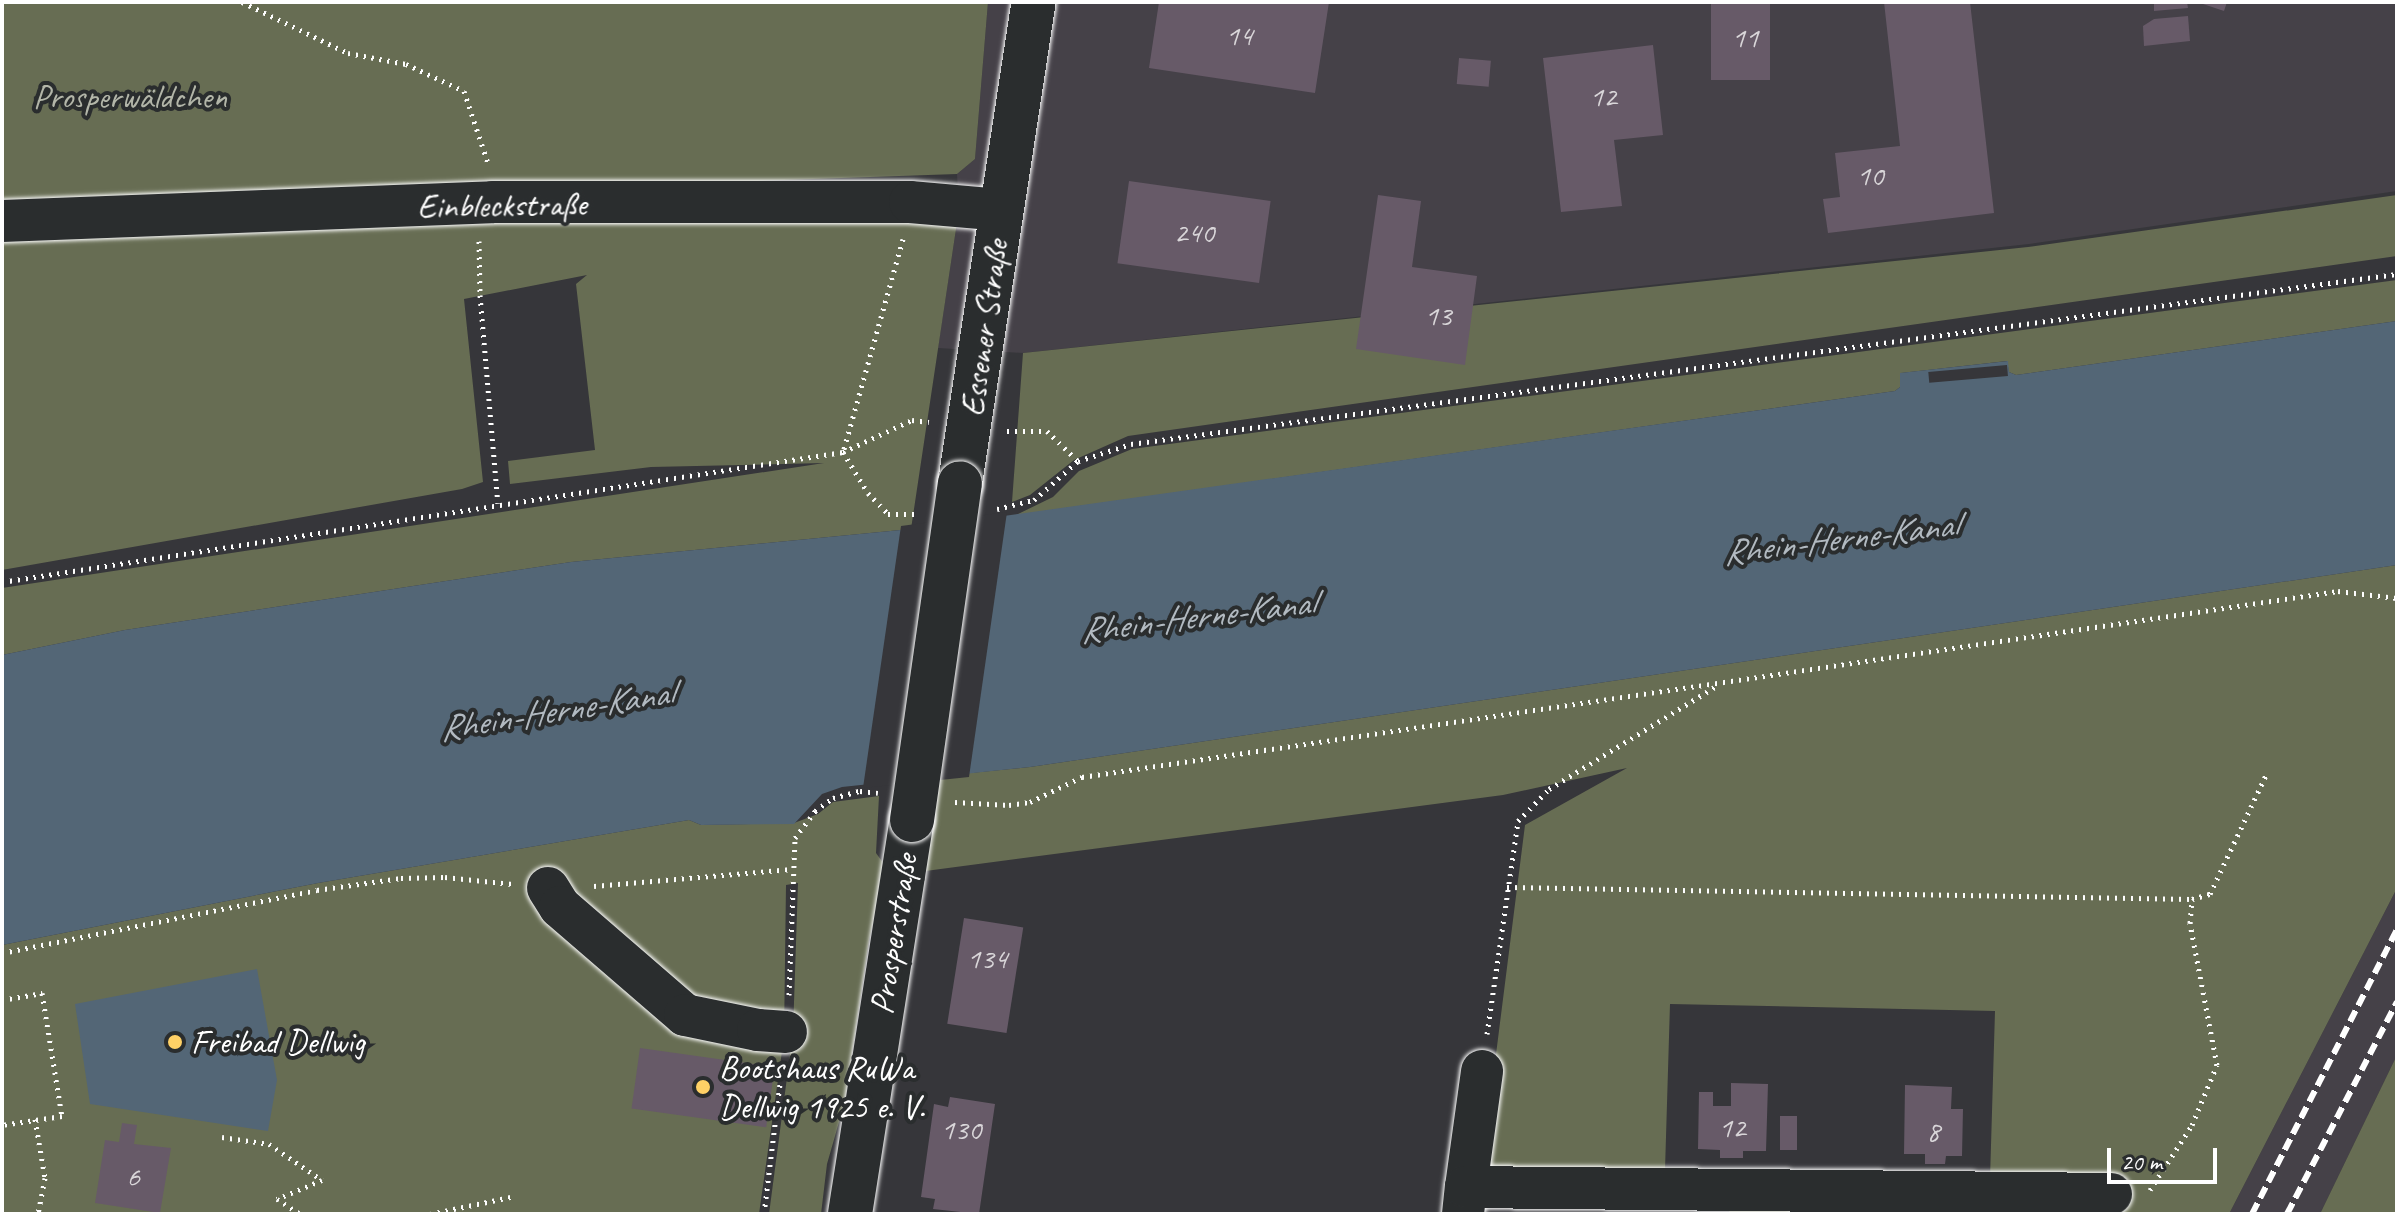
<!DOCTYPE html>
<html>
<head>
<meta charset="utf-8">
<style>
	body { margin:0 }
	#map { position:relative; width:2399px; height:1216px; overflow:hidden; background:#36363a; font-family:Caveat,sans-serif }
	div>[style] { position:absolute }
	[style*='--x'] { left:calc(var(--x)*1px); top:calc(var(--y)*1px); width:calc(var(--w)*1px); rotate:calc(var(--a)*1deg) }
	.built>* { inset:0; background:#454148 }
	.green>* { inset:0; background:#676d53 }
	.water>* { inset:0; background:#536676 }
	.pier>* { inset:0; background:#36363a; transform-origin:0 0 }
	.building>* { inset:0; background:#675a68; transform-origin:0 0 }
	.path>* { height:5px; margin-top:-2.5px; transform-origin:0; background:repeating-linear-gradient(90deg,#fff 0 2px,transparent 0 8px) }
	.roads { filter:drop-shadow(0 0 2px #fff) drop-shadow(0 0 2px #fff) }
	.minor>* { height:42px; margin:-21px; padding:0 21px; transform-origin:21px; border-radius:21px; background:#2a2d2e }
	.major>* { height:44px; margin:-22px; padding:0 22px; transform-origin:22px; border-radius:22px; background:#2a2d2e }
	.rail>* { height:6px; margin-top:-3px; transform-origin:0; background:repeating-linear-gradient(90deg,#fff 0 12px,transparent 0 18px) }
	.bridges { filter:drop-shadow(0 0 2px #fff) drop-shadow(0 0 2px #fff) }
	.major-bridge>* { height:44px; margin:-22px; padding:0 22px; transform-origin:22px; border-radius:22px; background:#2a2d2e }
	.dots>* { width:22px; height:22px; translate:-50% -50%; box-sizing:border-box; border:4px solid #2a2d2e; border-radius:50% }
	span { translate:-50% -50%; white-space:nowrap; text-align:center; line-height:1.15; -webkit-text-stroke:8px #2a2d2e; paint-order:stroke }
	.number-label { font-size:30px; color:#d9d6d9 }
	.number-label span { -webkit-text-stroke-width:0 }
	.park-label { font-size:34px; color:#b3b6a9 }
	.street-label { font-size:34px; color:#fff }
	.poi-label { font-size:34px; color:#fff }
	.left { translate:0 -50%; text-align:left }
	.water-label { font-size:36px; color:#b2bac1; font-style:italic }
	.frame { position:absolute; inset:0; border:4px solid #fff; pointer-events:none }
	.scale { position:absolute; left:2107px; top:1148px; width:110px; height:36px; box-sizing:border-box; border:4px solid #fff; border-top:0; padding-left:10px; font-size:24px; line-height:28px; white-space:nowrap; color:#fff; -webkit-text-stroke:6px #2a2d2e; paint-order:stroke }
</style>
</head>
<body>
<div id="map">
	<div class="built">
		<div style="clip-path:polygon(988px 2px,2397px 2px,2397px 191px,2029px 244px,1023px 353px,938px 348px,959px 209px,957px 174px,975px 159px)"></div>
		<div style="clip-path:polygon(2397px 888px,2397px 1055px,2320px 1214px,2229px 1214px)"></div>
	</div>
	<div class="green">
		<div style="clip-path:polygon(2px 2px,988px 2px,975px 159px,957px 174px,639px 185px,959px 209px,911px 529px,571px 562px,125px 630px,2px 655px,2px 588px,824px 463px,651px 467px,510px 484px,508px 461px,595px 450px,576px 284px,587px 275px,464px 299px,483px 482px,462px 489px,2px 570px)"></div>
		<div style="clip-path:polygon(2397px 195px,2397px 256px,1128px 436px,1074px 460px,1030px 495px,1012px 502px,1023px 353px,2028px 247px)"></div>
		<div style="clip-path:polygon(2397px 280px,2397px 321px,2016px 375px,2009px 372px,2007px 361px,1901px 373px,1900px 387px,1895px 391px,1016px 515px,1053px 497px,1079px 471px,1132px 449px)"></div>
		<div style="clip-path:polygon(2397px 565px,2397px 888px,2229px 1214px,1729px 1214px,1734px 1174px,1990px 1179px,1995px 1011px,1670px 1004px,1665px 1170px,1481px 1173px,1525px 825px,1627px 768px,1503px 795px,918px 872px,930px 777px,1030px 767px)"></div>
		<div style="clip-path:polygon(879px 796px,876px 853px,886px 867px,869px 940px,845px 1101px,827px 1164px,821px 1214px,769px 1214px,793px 1032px,798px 883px,786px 885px,784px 1037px,759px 1214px,2px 1214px,2px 945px,318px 883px,689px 820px,701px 825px,794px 823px,818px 814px,833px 802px)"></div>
		<div style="clip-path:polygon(2397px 1055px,2397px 1214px,2320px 1214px)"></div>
	</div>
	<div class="water">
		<div style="clip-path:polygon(2397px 321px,2397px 565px,1030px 767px,842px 787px,822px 794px,794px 824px,701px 825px,689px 820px,318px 883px,2px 945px,2px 655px,125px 630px,571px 562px,911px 529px,1895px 391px,1900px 387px,1900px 373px,2008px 361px,2009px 372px,2016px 375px)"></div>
		<div style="clip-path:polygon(257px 969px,277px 1080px,268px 1131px,90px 1104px,75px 1004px)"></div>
	</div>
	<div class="pier">
		<div style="left:2007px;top:365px;width:11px;height:79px;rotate:85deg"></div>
		<div style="clip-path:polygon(1007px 512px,969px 777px,863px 788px,901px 526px)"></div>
	</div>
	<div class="building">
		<div style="clip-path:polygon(1159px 2px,1329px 2px,1315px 93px,1149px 68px)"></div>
		<div style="left:1711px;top:2px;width:59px;height:78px"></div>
		<div style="clip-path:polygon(1884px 2px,1970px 2px,1994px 213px,1828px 233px,1823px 199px,1840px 197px,1835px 153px,1900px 146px)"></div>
		<div style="clip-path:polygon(2154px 2px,2187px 2px,2188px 8px,2154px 11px)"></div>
		<div style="clip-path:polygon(2197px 2px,2227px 2px,2224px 11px)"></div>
		<div style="clip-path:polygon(2188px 16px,2190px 41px,2144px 46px,2143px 26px,2154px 19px)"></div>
		<div style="clip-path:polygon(1653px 45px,1663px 135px,1614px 140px,1622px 206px,1561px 212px,1543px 58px)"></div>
		<div style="left:1459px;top:58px;width:32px;height:26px;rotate:5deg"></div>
		<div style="left:1129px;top:181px;width:143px;height:83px;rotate:8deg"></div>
		<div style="clip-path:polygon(1378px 195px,1421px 201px,1412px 267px,1477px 276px,1465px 365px,1356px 349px)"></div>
		<div style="left:964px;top:918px;width:60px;height:107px;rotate:9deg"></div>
		<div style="left:640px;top:1048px;width:136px;height:61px;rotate:8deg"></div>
		<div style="clip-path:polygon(1731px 1083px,1768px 1084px,1766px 1151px,1743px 1151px,1743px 1158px,1720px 1158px,1720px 1150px,1698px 1149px,1699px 1092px,1713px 1092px,1713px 1106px,1731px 1106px)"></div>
		<div style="clip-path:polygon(1905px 1085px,1952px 1087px,1951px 1109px,1963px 1109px,1962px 1156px,1946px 1156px,1945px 1164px,1925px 1164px,1925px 1154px,1904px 1154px)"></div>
		<div style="clip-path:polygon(950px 1097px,995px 1104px,979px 1214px,933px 1209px,935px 1199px,921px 1197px,934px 1104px,948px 1107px)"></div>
		<div style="left:1780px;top:1116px;width:17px;height:34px"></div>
		<div style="clip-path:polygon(122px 1123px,137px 1125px,134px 1144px,171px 1148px,160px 1213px,95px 1203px,105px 1140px,119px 1142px)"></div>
	</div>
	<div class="path">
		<div style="--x:242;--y:2;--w:118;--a:25.7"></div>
		<div style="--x:348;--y:53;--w:59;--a:10.7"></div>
		<div style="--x:406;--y:64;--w:64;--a:25"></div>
		<div style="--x:464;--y:91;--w:79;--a:71.6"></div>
		<div style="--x:903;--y:239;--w:221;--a:105.7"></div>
		<div style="--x:843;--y:452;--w:48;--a:58.6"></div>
		<div style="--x:868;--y:493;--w:29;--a:46"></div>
		<div style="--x:888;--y:514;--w:27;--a:0"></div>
		<div style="--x:479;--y:241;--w:54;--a:88.9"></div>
		<div style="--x:480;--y:295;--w:209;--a:85.1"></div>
		<div style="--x:1007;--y:431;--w:40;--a:0"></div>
		<div style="--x:1047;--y:431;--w:43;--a:44.1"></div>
		<div style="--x:997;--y:509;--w:38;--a:-14"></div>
		<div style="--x:1034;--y:500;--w:59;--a:-41.6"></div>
		<div style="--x:1078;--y:461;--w:56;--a:-17.8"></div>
		<div style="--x:1131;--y:444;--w:1277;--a:-7.65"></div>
		<div style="--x:2;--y:582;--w:851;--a:-8.79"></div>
		<div style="--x:843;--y:452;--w:76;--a:-24.9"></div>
		<div style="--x:912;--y:420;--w:17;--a:7"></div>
		<div style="--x:955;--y:802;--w:54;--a:3.2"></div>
		<div style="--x:1009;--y:805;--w:21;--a:-8"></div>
		<div style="--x:1030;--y:802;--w:58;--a:-25.7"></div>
		<div style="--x:1082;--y:777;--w:1270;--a:-8.42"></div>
		<div style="--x:2338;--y:591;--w:59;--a:6.8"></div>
		<div style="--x:594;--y:886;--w:199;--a:-4.9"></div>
		<div style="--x:1507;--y:887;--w:685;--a:1"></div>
		<div style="--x:2192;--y:899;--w:19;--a:-16"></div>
		<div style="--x:2210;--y:894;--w:132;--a:-64.8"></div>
		<div style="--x:2;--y:953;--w:321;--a:-11.3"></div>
		<div style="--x:317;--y:890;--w:85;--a:-8.1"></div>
		<div style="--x:401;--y:878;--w:44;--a:-1.3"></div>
		<div style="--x:445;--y:877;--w:68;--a:5.9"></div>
		<div style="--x:789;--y:995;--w:157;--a:-87.8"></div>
		<div style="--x:795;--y:838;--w:34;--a:-53"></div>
		<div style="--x:815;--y:811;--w:22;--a:-36"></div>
		<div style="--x:833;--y:798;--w:28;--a:-15"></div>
		<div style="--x:860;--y:791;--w:18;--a:6"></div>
		<div style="--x:2;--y:1000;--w:41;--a:-9.9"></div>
		<div style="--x:42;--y:993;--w:125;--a:80.8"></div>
		<div style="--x:62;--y:1116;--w:61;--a:171.5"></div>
		<div style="--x:1487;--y:1034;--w:215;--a:-81.7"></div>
		<div style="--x:1518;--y:821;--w:45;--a:-45.9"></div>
		<div style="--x:1549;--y:789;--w:198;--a:-31.6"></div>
		<div style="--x:35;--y:1119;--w:60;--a:80.4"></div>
		<div style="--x:45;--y:1178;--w:37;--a:101"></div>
		<div style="--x:222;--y:1137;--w:48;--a:8.5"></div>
		<div style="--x:269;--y:1144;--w:64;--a:34.2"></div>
		<div style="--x:322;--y:1180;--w:49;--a:157.1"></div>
		<div style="--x:277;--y:1199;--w:27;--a:33"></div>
		<div style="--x:2150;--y:1190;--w:77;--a:-57.1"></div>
		<div style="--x:2192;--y:1125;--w:65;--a:-67.4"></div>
		<div style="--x:2217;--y:1065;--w:145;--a:-100.8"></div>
		<div style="--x:2190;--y:923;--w:24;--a:-85"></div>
		<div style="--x:430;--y:1214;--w:83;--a:-11.9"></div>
		<div style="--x:764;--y:1214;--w:147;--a:-83"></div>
	</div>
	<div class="roads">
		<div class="minor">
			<div style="--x:2;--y:221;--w:491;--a:-2.2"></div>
			<div style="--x:493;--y:202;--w:417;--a:0"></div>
			<div style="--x:910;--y:202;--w:91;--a:5"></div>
			<div style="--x:548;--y:888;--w:22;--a:58"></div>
			<div style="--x:560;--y:907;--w:165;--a:40.8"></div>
			<div style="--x:685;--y:1015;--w:75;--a:11.6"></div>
			<div style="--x:758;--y:1030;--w:28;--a:4"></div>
			<div style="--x:1466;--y:1187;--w:117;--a:-82.1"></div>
			<div style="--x:1463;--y:1214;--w:27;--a:-84"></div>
			<div style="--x:1466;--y:1187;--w:645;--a:0.62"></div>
		</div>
		<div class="major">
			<div style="--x:960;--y:483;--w:487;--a:-81.3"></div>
			<div style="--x:850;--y:1214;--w:399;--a:-81.1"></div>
		</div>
	</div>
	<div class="rail">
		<div style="--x:2252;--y:1214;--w:319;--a:-63"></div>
		<div style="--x:2287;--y:1214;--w:239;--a:-62.6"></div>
	</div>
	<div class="bridges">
		<div class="major-bridge">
			<div style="--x:912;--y:820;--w:340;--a:-81.9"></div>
		</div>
	</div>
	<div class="dots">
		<div style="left:175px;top:1042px;background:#ffd166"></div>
		<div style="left:703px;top:1087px;background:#ffd166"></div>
	</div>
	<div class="number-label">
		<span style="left:1239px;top:35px">14</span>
		<span style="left:1745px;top:37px">11</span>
		<span style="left:1603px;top:96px">12</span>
		<span style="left:1870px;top:175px">10</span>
		<span style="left:1194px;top:232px">240</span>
		<span style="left:1438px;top:315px">13</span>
		<span style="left:987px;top:958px">134</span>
		<span style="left:1732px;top:1127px">12</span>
		<span style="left:961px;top:1129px">130</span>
		<span style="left:1933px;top:1131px">8</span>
		<span style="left:133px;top:1176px">6</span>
	</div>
	<div class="park-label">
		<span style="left:130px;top:97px">Prosperwäldchen</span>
	</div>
	<div class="street-label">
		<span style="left:502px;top:205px;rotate:-1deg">Einbleckstraße</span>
		<span style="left:984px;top:328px;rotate:-82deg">Essener Straße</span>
		<span style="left:893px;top:934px;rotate:-81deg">Prosperstraße</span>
	</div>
	<div class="poi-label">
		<span class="left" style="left:191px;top:1042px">Freibad Dellwig</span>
		<span class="left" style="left:719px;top:1087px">Bootshaus RuWa<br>Dellwig 1925 e. V.</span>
	</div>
	<div class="water-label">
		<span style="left:1840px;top:539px;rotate:-7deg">Rhein-Herne-Kanal</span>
		<span style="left:1197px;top:617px;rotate:-7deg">Rhein-Herne-Kanal</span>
		<span style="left:556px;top:711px;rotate:-9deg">Rhein-Herne-Kanal</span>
	</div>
	<div class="frame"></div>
	<div class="scale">20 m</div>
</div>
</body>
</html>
